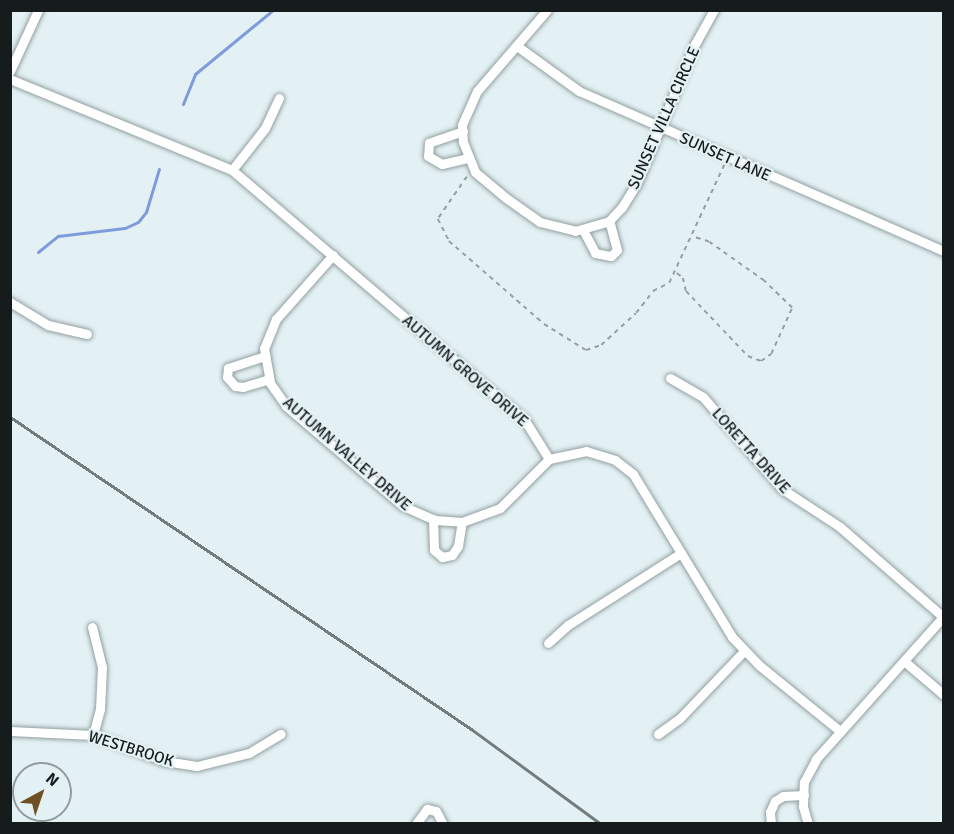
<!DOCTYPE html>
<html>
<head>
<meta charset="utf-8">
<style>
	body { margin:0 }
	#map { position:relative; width:954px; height:834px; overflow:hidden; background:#e4f1f4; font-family:Signika,sans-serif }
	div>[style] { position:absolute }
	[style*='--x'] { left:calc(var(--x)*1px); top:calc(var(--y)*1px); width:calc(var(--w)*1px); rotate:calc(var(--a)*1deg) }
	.stream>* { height:3px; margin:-1.5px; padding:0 1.5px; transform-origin:1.5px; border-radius:1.5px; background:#809bdc }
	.path>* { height:1.5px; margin-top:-0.75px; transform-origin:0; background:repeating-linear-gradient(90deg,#96a0a2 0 4.5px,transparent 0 9px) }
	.roads { filter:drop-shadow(0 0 2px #93a0a2) drop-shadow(0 0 2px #93a0a2) }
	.minor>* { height:9px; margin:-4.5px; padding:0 4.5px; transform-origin:4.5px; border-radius:4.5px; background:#fff }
	.rail>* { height:3px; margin:-1.5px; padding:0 1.5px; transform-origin:1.5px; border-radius:1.5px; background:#727b7d }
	span { translate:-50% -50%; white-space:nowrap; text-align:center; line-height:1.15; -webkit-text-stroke:4.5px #e4f1f4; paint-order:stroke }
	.street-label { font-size:16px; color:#161b1c }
	.frame { position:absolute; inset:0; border:12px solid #161b1c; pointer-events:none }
	.north { position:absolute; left:12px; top:762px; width:60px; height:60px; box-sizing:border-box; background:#e4f1f4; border:2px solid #929b9e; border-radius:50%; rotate:40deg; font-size:16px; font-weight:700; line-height:24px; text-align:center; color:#161b1c }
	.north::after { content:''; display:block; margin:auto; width:21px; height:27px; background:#6f5025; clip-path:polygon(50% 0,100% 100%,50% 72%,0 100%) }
</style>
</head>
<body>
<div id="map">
	<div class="stream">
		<div style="--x:183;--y:104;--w:32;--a:-68"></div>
		<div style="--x:195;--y:74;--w:101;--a:-39.4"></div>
		<div style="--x:38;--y:252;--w:26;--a:-39"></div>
		<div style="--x:58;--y:236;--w:67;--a:-6.8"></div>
		<div style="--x:125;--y:228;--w:14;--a:-25"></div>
		<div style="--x:138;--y:222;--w:13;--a:-51"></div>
		<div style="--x:146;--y:212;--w:45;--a:-73.2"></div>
	</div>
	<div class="path">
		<div style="--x:467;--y:177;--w:51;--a:124.6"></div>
		<div style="--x:438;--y:219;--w:25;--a:63"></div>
		<div style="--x:449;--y:241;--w:126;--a:41.1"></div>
		<div style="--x:544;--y:324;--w:49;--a:31.8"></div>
		<div style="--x:586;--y:350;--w:16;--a:-18"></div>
		<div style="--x:601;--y:345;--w:47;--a:-42.4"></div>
		<div style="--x:636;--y:313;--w:28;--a:-52"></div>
		<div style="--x:653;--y:291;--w:18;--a:-27"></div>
		<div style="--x:669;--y:283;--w:130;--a:-65"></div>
		<div style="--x:677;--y:273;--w:8;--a:40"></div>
		<div style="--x:683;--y:278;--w:13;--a:77"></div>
		<div style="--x:686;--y:291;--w:90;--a:46.4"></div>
		<div style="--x:748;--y:356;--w:14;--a:21"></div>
		<div style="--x:761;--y:361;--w:12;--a:-35"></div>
		<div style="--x:771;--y:354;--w:51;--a:-65.5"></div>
		<div style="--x:792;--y:308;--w:39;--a:-136"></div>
		<div style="--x:764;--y:281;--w:67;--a:-144.7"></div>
		<div style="--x:709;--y:242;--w:17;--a:-163"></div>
	</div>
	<div class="roads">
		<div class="minor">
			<div style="--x:547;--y:10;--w:107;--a:130.8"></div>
			<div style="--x:477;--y:91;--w:37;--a:114"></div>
			<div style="--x:462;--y:125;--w:17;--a:87"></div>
			<div style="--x:463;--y:142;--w:32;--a:68"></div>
			<div style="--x:475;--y:172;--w:40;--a:40"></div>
			<div style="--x:506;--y:198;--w:42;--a:35.2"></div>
			<div style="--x:540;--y:222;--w:36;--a:14"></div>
			<div style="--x:575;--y:231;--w:35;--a:-16"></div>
			<div style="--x:609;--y:221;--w:19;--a:-47"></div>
			<div style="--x:622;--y:207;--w:26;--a:-58"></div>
			<div style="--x:636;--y:185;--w:153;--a:-67.3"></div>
			<div style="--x:695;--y:44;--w:39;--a:-61"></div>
			<div style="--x:517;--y:46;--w:77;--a:36"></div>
			<div style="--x:579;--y:91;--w:399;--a:23.7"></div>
			<div style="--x:10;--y:71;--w:67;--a:-65.3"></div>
			<div style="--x:10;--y:79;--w:240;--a:22.3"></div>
			<div style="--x:232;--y:170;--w:384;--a:40.5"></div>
			<div style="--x:524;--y:419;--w:47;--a:58"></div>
			<div style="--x:549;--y:459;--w:38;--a:-12"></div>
			<div style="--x:586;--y:451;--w:30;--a:17"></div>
			<div style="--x:615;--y:460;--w:23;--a:38"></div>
			<div style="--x:633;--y:474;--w:191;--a:58.7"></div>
			<div style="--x:732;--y:637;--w:40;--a:46"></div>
			<div style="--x:760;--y:666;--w:103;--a:39.1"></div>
			<div style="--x:463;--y:131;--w:36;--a:161"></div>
			<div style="--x:429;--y:143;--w:13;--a:94"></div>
			<div style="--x:428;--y:156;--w:16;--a:30"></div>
			<div style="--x:442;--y:164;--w:28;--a:-13"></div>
			<div style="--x:232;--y:170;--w:53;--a:-51.8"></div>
			<div style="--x:265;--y:128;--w:33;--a:-65"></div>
			<div style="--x:583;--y:230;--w:26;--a:62"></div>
			<div style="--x:595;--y:253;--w:16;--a:11"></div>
			<div style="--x:611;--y:256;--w:8;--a:-45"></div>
			<div style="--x:617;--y:250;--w:30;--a:-105"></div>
			<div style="--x:333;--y:255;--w:86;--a:131.7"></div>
			<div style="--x:276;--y:319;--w:31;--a:112"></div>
			<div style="--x:264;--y:348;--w:36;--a:80"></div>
			<div style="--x:270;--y:383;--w:28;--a:55"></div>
			<div style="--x:286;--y:406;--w:154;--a:40.5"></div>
			<div style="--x:403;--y:506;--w:35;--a:24"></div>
			<div style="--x:435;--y:520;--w:27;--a:4"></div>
			<div style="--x:462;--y:522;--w:40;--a:-20.2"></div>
			<div style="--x:500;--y:508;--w:69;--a:-45"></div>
			<div style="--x:10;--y:302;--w:44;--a:31.2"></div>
			<div style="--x:48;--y:325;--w:40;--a:13"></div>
			<div style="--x:265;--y:356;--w:39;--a:162"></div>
			<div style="--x:228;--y:368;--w:9;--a:96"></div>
			<div style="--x:227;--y:377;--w:12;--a:48"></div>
			<div style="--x:235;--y:386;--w:8;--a:7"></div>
			<div style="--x:243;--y:387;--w:27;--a:-17"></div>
			<div style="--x:670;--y:378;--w:38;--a:30"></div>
			<div style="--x:703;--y:397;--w:121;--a:49.3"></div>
			<div style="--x:782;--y:489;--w:69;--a:33.2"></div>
			<div style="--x:840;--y:527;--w:137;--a:41.1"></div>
			<div style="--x:433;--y:519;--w:31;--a:88"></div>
			<div style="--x:434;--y:550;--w:11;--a:41"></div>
			<div style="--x:442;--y:557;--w:10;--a:-11"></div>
			<div style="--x:452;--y:555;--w:11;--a:-56"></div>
			<div style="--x:458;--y:546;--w:24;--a:-81"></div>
			<div style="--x:92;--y:627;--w:41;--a:76"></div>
			<div style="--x:102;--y:667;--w:42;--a:92.7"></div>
			<div style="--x:100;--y:709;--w:27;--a:105"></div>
			<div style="--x:548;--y:643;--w:27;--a:-42"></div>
			<div style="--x:568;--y:625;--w:134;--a:-32.5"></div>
			<div style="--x:904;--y:661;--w:52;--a:40.4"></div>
			<div style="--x:10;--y:731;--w:83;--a:2.8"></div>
			<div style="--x:93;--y:735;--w:77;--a:19.9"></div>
			<div style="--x:165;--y:761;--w:32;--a:9"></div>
			<div style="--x:197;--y:766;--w:54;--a:-14"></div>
			<div style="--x:249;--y:753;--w:37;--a:-31"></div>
			<div style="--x:658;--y:734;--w:27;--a:-36"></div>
			<div style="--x:680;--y:718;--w:93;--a:-46.3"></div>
			<div style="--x:416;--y:824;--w:19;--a:-54"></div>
			<div style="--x:427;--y:809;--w:9;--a:13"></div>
			<div style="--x:436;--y:811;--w:15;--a:62"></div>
			<div style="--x:771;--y:824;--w:12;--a:-95"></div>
			<div style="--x:770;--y:812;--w:12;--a:-66"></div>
			<div style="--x:775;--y:801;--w:9;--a:-32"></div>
			<div style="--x:783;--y:796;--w:21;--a:-3"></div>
			<div style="--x:808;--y:824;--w:19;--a:-106"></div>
			<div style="--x:803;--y:806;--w:24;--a:-88"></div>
			<div style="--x:804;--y:782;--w:26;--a:-62"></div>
			<div style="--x:816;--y:759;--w:192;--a:-48.2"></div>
		</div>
	</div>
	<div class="rail">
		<div style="--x:10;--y:417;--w:557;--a:34.09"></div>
		<div style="--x:471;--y:729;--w:161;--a:36.2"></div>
	</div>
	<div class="street-label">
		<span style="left:664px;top:118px;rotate:-66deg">SUNSET VILLA CIRCLE</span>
		<span style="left:725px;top:157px;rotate:24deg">SUNSET LANE</span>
		<span style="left:465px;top:371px;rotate:41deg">AUTUMN GROVE DRIVE</span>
		<span style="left:751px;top:451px;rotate:48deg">LORETTA DRIVE</span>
		<span style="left:347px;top:454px;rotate:41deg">AUTUMN VALLEY DRIVE</span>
		<span style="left:131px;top:749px;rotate:17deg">WESTBROOK</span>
	</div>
	<div class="frame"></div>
	<div class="north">N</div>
</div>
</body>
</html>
